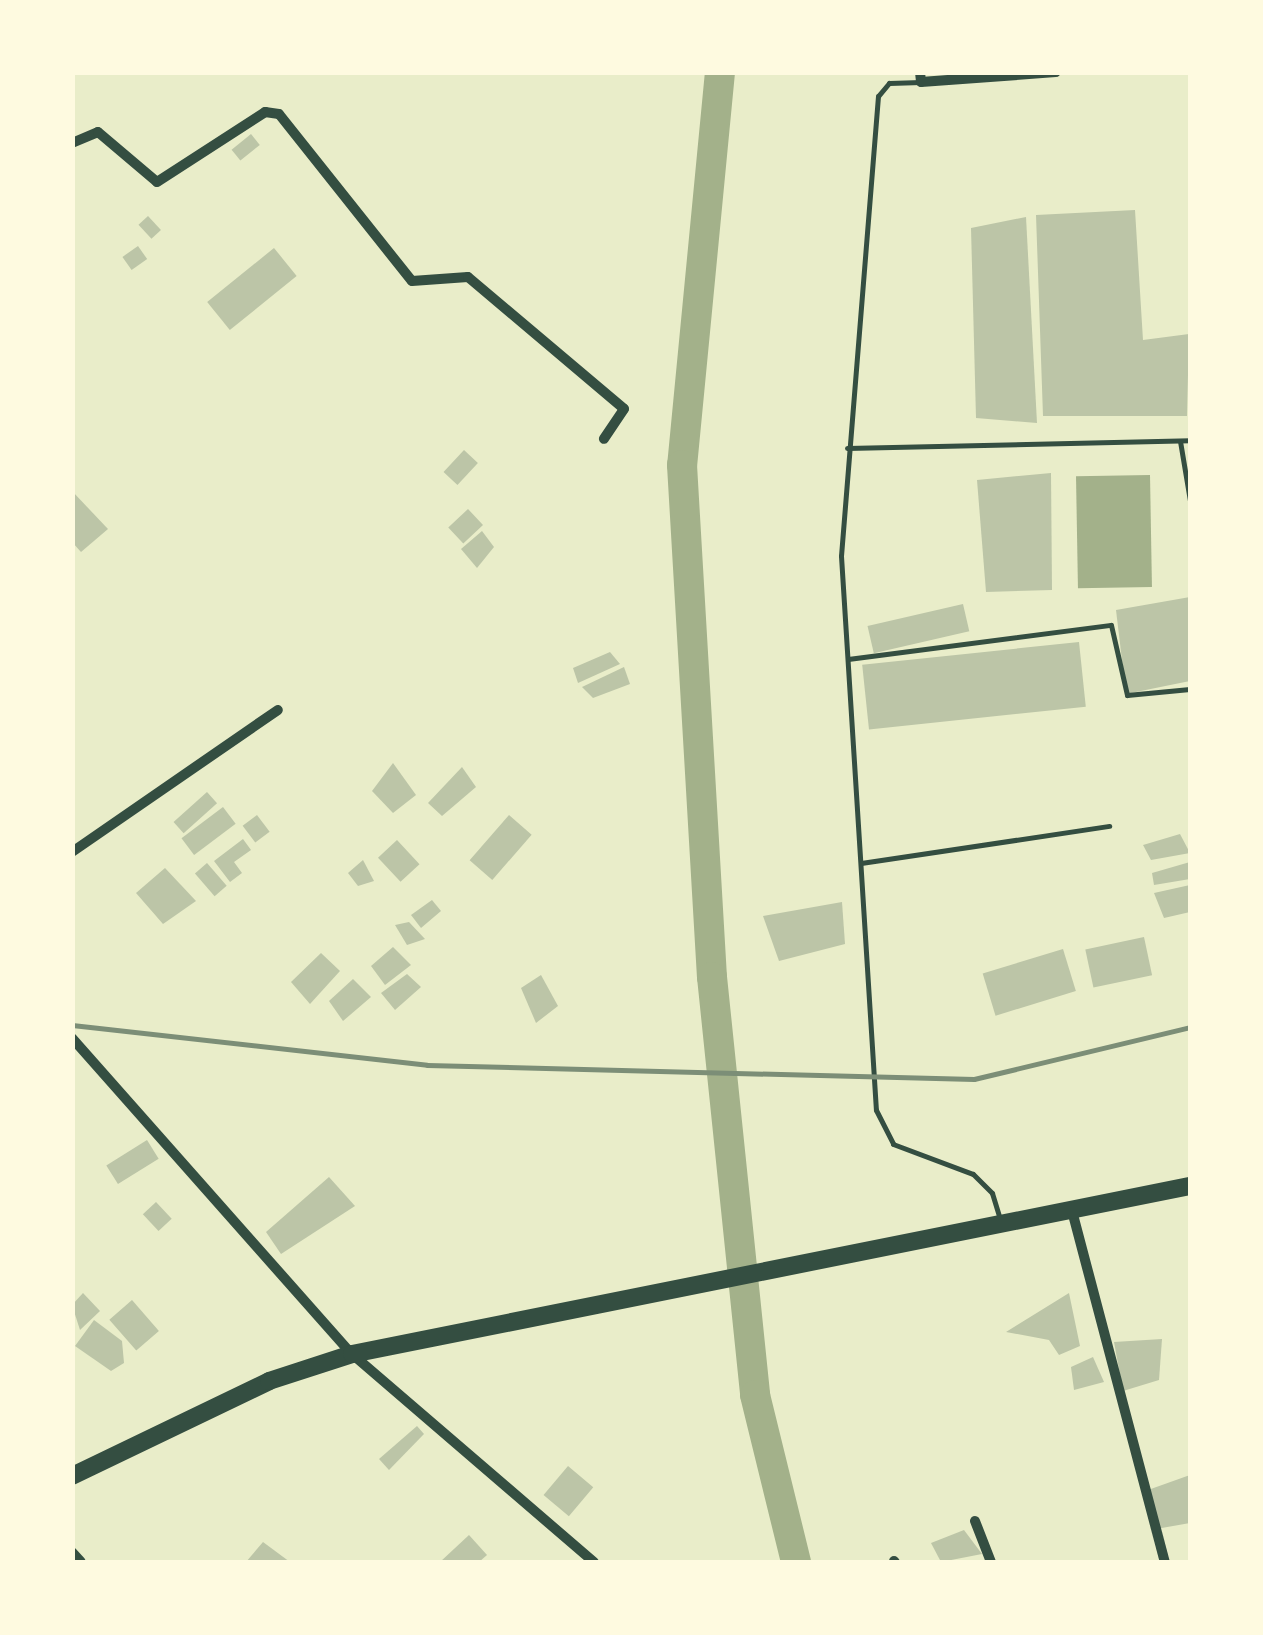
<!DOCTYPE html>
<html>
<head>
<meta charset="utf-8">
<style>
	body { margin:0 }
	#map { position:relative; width:1263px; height:1635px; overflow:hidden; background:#e9edc9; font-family:Poppins,sans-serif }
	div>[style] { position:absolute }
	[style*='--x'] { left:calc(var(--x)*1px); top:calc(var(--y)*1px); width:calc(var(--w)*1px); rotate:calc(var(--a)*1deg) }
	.water>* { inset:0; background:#a3b18a; transform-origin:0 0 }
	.river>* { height:30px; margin:-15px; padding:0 15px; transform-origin:15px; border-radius:15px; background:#a3b18a }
	.building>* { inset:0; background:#bcc5a7; transform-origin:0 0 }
	.service>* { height:5px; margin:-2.5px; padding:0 2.5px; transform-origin:2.5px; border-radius:2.5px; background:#344e41 }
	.minor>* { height:10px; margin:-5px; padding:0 5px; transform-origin:5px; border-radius:5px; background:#344e41 }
	.trunk>* { height:18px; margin:-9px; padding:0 9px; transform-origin:9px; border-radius:9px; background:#344e41 }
	.rail>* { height:5px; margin:-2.5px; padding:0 2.5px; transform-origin:2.5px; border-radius:2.5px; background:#7c8e77 }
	span { translate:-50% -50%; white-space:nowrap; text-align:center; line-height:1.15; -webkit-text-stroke:8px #fefae0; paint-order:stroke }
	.frame { position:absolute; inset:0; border:75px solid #fefae0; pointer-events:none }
</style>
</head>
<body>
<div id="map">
	<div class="water">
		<div style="left:1150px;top:475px;width:112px;height:74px;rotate:89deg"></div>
	</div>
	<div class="river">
		<div style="--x:720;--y:72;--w:395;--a:95.5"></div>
		<div style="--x:682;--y:465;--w:513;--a:86.65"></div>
		<div style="--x:712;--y:977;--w:420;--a:84.1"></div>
		<div style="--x:755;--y:1395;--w:172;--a:76.2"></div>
	</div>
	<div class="building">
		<div style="left:251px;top:134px;width:14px;height:25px;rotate:51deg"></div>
		<div style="clip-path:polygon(1135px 210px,1143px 340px,1189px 334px,1187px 416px,1043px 416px,1036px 215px)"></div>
		<div style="left:148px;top:216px;width:19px;height:13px;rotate:47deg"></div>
		<div style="clip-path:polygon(1026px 217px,1037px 423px,976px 418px,971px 228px)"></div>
		<div style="left:138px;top:246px;width:16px;height:19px;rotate:55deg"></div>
		<div style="left:274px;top:248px;width:36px;height:86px;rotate:51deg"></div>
		<div style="left:464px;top:450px;width:19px;height:30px;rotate:43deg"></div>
		<div style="clip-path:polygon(1051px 473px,1052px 590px,986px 592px,977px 480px)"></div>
		<div style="clip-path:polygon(72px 491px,108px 529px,81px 552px,72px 542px)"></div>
		<div style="left:468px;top:509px;width:22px;height:27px;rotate:47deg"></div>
		<div style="clip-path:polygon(482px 531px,494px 547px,477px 568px,461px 549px)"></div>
		<div style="clip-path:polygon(1190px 597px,1190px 681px,1126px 694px,1116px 610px)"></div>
		<div style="left:963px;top:604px;width:28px;height:98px;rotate:77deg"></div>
		<div style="left:1079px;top:642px;width:65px;height:218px;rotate:84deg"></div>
		<div style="clip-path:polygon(610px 652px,620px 664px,578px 683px,573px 668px)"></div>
		<div style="clip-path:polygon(624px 667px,630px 684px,593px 698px,582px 687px)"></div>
		<div style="clip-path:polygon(393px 763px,416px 795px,393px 813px,372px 791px)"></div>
		<div style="clip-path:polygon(462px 767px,476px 787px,442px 816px,428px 803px)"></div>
		<div style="left:207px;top:792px;width:15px;height:45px;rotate:48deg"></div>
		<div style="left:223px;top:807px;width:21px;height:52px;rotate:53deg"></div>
		<div style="left:257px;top:815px;width:21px;height:18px;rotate:53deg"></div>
		<div style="left:509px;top:815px;width:30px;height:60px;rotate:41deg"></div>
		<div style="clip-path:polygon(1180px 834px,1190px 853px,1151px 860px,1143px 845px)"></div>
		<div style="clip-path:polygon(243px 839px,251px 850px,234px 862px,242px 873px,230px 882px,214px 861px)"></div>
		<div style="left:397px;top:840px;width:33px;height:26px;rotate:47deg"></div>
		<div style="clip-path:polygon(363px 860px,374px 881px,358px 886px,348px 873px)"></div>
		<div style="clip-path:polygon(1190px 862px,1190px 879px,1154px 885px,1152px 873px)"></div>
		<div style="left:207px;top:863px;width:30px;height:16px;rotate:49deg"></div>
		<div style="clip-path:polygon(165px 868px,196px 901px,163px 924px,136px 893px)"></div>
		<div style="clip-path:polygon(1190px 885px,1190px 912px,1164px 918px,1154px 893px)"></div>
		<div style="clip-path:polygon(432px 900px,441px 911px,421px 928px,411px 915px)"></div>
		<div style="clip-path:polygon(842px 902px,845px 944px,779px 961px,763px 916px)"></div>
		<div style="clip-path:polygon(409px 922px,425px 939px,407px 945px,395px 925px)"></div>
		<div style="left:1144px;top:937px;width:39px;height:60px;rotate:78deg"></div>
		<div style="clip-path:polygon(393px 947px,411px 965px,385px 985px,371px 966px)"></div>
		<div style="left:1063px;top:949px;width:44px;height:84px;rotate:73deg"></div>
		<div style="clip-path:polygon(321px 953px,340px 971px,310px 1004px,291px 982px)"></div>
		<div style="clip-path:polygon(407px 974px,421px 987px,395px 1010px,381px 993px)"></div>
		<div style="clip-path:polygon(541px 975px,558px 1006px,536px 1023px,521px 988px)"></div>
		<div style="clip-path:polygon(353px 979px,371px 997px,343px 1021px,329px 1001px)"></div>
		<div style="left:147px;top:1140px;width:22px;height:48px;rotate:58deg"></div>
		<div style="clip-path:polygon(329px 1177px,355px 1206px,281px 1254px,266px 1232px)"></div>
		<div style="left:156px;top:1202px;width:23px;height:18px;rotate:47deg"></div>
		<div style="clip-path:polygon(83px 1293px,100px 1311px,80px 1330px,72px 1305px)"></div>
		<div style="clip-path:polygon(1069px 1293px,1080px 1346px,1059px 1355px,1049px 1340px,1006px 1332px)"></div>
		<div style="left:132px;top:1300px;width:41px;height:30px;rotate:49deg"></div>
		<div style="clip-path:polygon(94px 1320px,122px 1341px,124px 1363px,111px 1371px,75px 1346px)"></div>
		<div style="clip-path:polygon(1162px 1339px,1159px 1380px,1123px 1391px,1114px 1342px)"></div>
		<div style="clip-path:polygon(1093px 1357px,1104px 1382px,1074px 1390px,1071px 1367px)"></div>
		<div style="clip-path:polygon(417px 1426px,424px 1434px,389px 1470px,379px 1459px)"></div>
		<div style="left:568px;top:1466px;width:33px;height:38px;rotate:40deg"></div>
		<div style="clip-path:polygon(1190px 1475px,1190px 1523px,1156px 1529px,1148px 1490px)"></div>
		<div style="clip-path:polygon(964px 1530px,982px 1554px,941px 1562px,931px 1543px)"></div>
		<div style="clip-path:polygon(469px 1535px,487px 1555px,479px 1562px,440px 1562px)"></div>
		<div style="clip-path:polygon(263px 1542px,290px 1562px,246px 1562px)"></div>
	</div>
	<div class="service">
		<div style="--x:921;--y:82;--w:32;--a:178"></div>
		<div style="--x:889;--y:83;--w:17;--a:130"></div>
		<div style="--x:878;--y:96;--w:461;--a:94.6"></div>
		<div style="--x:841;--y:556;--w:555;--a:86.39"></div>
		<div style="--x:876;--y:1110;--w:38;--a:63"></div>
		<div style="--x:893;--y:1144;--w:85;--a:20.6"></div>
		<div style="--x:973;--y:1174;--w:27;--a:45"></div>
		<div style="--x:992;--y:1193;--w:28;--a:73"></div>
		<div style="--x:1180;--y:441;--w:61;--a:80.5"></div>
		<div style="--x:847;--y:448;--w:343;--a:-1.3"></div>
		<div style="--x:848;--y:659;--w:265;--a:-7.4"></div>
		<div style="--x:1111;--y:625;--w:72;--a:77.1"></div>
		<div style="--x:1127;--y:695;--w:63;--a:-5.4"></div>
		<div style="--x:861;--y:863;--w:251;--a:-8.5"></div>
	</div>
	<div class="minor">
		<div style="--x:920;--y:72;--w:10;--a:84"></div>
		<div style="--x:921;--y:82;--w:135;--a:-4.2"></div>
		<div style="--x:72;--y:143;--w:28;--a:-23"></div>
		<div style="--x:98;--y:132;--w:77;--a:40.3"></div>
		<div style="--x:157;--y:182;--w:129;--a:-32.9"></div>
		<div style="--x:265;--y:112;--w:14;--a:8"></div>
		<div style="--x:279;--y:114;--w:213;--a:51.5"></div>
		<div style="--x:412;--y:281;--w:56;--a:-4.1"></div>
		<div style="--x:468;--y:277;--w:204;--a:40.2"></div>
		<div style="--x:624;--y:409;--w:36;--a:124"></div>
		<div style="--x:72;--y:852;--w:250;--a:-34.6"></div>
		<div style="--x:72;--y:1038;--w:422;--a:48.5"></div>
		<div style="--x:352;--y:1354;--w:319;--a:40.7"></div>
		<div style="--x:1071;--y:1207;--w:367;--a:75.2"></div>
		<div style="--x:975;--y:1521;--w:44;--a:68.7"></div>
		<div style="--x:72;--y:1552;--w:13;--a:48"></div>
		<div style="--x:894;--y:1561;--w:1;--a:45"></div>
	</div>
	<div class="trunk">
		<div style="--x:72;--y:1476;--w:219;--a:-25.7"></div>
		<div style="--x:269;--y:1381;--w:87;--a:-18"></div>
		<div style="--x:352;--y:1354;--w:855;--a:-11.34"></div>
	</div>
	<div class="rail">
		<div style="--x:72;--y:1025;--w:357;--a:6.4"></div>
		<div style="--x:427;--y:1065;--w:547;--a:1.47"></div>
		<div style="--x:974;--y:1079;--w:222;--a:-13.5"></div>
	</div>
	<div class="frame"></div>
</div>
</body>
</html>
